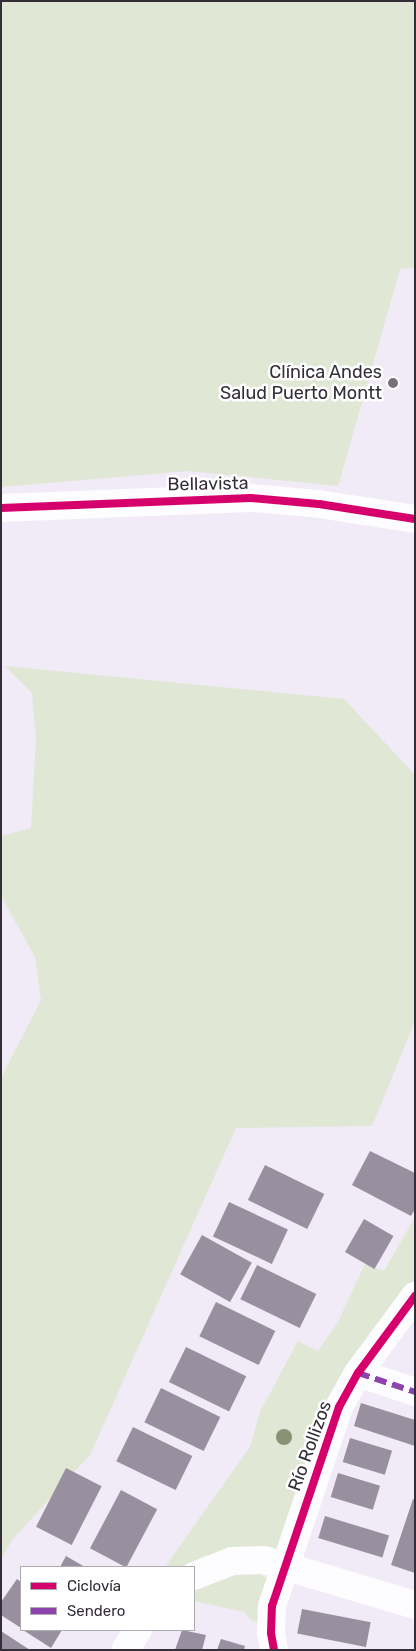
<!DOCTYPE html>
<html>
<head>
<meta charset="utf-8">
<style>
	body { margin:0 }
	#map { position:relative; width:416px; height:1651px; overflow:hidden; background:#f1eaf7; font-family:Rubik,sans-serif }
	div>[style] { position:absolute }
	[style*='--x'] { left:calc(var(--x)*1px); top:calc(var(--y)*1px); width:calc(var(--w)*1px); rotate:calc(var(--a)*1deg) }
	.green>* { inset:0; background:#e0e7d5 }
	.building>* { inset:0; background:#98909e; transform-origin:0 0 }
	.minor>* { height:28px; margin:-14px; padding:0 14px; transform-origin:14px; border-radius:14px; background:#fdfcfe }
	.quiet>* { height:6px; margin-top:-3px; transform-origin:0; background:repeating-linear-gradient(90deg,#8e44ad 0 12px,transparent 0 18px) }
	.cycleway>* { height:8px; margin:-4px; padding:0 4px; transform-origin:4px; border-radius:4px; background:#d6006c }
	.trees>* { width:16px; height:16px; margin:-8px; border-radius:50%; background:#8a9276 }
	.dots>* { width:14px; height:14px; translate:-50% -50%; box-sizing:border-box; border:2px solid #fff; border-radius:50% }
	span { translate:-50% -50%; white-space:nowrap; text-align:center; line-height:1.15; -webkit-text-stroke:5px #fff; paint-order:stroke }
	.poi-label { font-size:18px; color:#342e39 }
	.right { translate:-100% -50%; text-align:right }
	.street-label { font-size:18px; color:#342e39 }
	.frame { position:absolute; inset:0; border:2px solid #342e39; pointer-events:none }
	.legend { position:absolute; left:20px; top:1566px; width:175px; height:65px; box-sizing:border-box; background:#fff; border:1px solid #aeabb0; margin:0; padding:6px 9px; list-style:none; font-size:15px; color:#342e39 }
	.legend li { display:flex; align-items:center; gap:10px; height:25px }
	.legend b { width:25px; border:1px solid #aeabb0 }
</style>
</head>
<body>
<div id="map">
	<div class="green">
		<div style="clip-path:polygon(1px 1px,415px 1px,415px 267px,400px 269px,338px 486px,188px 471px,1px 487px)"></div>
		<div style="clip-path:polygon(5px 666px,344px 699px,415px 775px,415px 1021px,372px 1126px,236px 1128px,90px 1455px,12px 1540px,1px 1559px,1px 1078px,41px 1000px,35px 957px,1px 896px,1px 836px,31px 828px,36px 738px,32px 693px)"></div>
		<div style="clip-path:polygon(415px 1217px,415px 1280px,389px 1315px,283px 1550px,256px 1548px,223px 1551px,202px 1557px,184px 1567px,165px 1567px,250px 1447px,260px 1412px,298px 1341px,318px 1351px,338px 1322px,365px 1264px,384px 1271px)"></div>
		<div style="clip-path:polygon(241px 1573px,257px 1573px,267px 1578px,258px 1622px,251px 1620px,244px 1612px,194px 1601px,196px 1589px)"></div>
	</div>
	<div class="building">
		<div style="clip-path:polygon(370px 1151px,415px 1173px,415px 1209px,411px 1216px,352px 1185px)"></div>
		<div style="left:265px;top:1165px;width:66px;height:39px;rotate:26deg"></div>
		<div style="left:229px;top:1202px;width:65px;height:38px;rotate:25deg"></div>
		<div style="left:364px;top:1219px;width:34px;height:38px;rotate:30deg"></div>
		<div style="left:202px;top:1235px;width:57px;height:45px;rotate:29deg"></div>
		<div style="left:257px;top:1265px;width:66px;height:38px;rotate:26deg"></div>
		<div style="left:216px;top:1302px;width:66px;height:38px;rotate:26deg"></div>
		<div style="left:186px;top:1347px;width:67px;height:39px;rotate:26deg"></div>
		<div style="left:161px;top:1388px;width:66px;height:38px;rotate:26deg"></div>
		<div style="clip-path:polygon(361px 1403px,415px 1420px,415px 1446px,354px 1426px)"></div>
		<div style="left:133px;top:1427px;width:66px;height:38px;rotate:26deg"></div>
		<div style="left:350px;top:1438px;width:44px;height:25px;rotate:17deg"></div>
		<div style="left:66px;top:1468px;width:40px;height:66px;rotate:27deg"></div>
		<div style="left:338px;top:1473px;width:44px;height:25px;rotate:17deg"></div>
		<div style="left:121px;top:1490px;width:41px;height:66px;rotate:28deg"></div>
		<div style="clip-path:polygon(413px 1499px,415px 1500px,415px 1573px,391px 1565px)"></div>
		<div style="left:325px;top:1516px;width:67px;height:23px;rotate:17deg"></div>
		<div style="clip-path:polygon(66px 1556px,85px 1567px,60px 1567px)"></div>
		<div style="clip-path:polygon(17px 1579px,21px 1582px,21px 1628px,1px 1615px,1px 1602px)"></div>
		<div style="left:302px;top:1609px;width:70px;height:25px;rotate:11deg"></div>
		<div style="clip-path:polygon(23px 1630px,62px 1630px,51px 1648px)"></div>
		<div style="clip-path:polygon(182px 1630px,206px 1635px,202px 1650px,175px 1650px)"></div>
		<div style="clip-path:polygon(1px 1631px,30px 1650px,1px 1650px)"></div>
		<div style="clip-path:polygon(221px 1639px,245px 1646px,244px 1650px,217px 1650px)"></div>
	</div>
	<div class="minor">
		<div style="--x:1;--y:508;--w:250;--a:-2.3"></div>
		<div style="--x:251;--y:498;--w:68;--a:5"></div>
		<div style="--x:319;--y:504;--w:97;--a:8.9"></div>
		<div style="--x:358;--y:1373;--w:60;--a:18.4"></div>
		<div style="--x:194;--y:1576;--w:41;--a:-21.5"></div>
		<div style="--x:232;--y:1561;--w:32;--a:-2"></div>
		<div style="--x:264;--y:1560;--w:158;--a:16.6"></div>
		<div style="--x:125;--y:1650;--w:24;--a:-57"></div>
		<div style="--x:274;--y:1650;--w:17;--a:-100"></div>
		<div style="--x:271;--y:1633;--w:27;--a:-88"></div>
		<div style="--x:272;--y:1606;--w:210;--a:-71.4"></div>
		<div style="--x:339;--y:1407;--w:39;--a:-61"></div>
		<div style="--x:358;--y:1373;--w:96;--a:-53.5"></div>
	</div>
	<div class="quiet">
		<div style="--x:358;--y:1373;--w:60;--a:18.4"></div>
	</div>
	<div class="cycleway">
		<div style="--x:1;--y:508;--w:250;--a:-2.3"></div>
		<div style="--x:251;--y:498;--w:68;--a:5"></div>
		<div style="--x:319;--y:504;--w:97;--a:8.9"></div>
		<div style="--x:274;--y:1650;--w:17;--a:-100"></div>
		<div style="--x:271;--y:1633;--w:27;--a:-88"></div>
		<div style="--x:272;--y:1606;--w:210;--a:-71.4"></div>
		<div style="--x:339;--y:1407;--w:39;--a:-61"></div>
		<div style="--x:358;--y:1373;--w:96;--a:-53.5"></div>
	</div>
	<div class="trees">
		<div style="left:284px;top:1437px"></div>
	</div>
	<div class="dots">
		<div style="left:393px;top:383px;background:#76707c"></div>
	</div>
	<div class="poi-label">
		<span class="right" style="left:382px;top:383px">Clínica Andes<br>Salud Puerto Montt</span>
	</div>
	<div class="street-label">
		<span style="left:208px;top:484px;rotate:-1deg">Bellavista</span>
		<span style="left:310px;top:1446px;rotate:-70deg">Río Rollizos</span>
	</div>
	<div class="frame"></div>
	<ul class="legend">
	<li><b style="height:6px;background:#d6006c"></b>Ciclovía</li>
	<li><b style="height:6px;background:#8e44ad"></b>Sendero</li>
	</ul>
</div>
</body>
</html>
